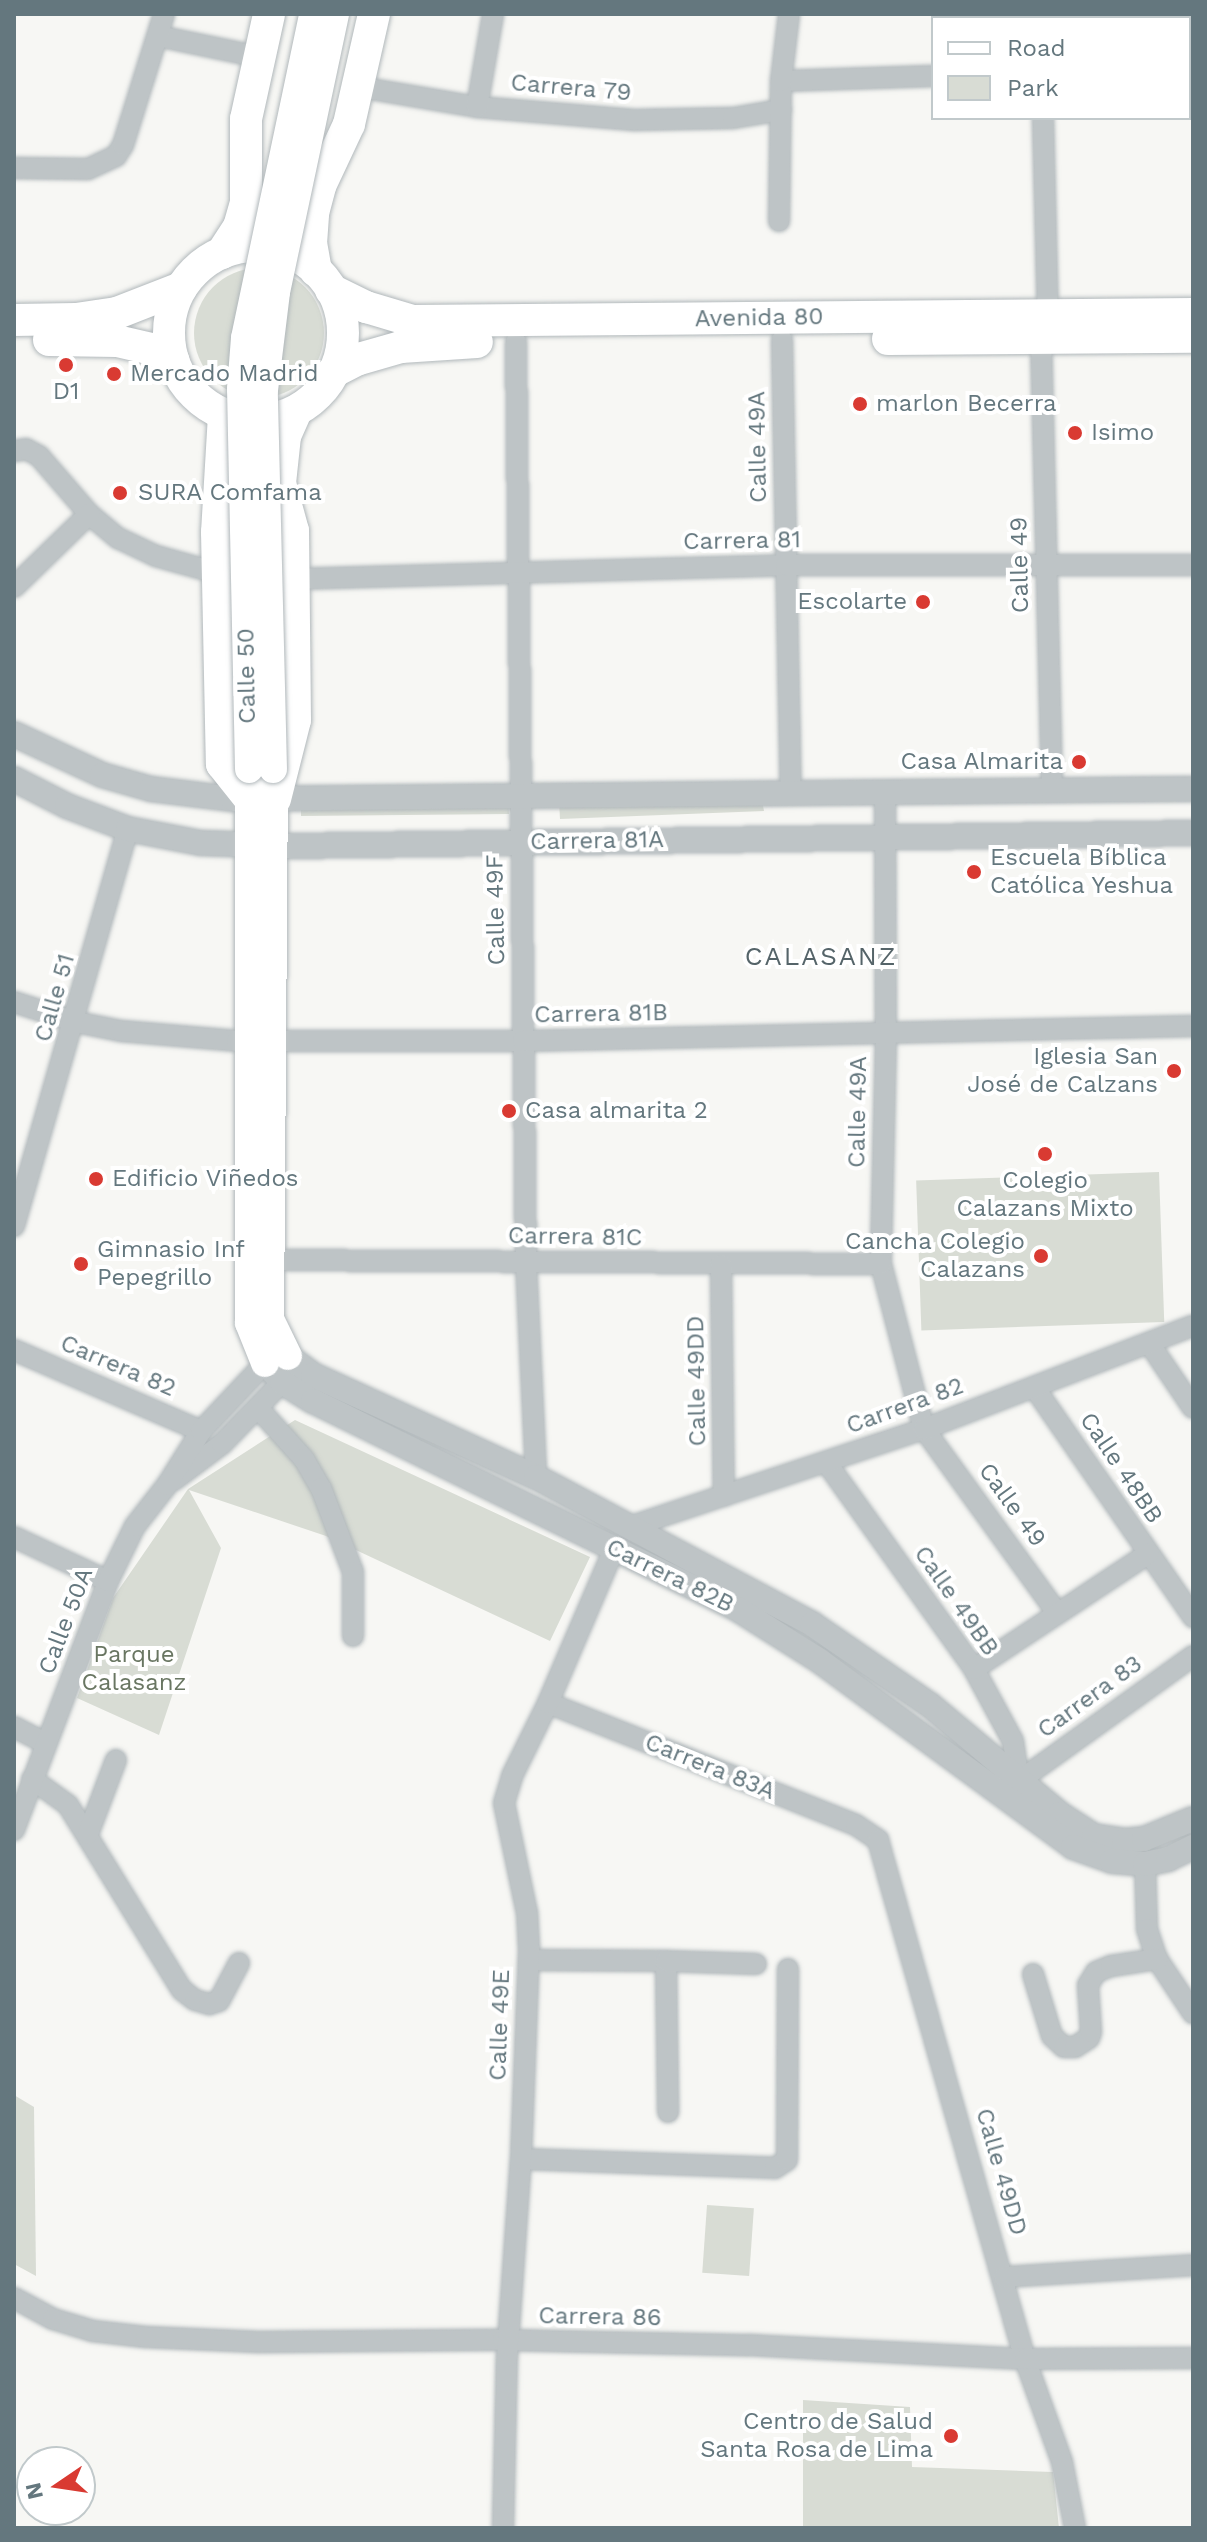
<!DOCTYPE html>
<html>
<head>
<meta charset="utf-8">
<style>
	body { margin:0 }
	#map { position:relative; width:1207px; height:2542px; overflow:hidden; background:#f7f7f4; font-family:"Work Sans",sans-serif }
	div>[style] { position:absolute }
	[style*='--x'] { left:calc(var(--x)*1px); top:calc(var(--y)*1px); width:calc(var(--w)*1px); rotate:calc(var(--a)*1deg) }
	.green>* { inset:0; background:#d8dcd4; transform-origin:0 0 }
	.round { border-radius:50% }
	.roads { filter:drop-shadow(0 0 2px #b1b8bb) drop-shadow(0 0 2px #b1b8bb) }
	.minor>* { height:20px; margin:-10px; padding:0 10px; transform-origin:10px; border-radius:10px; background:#bec4c6 }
	.tertiary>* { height:24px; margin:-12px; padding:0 12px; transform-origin:12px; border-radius:12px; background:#bec4c6 }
	.secondary>* { height:28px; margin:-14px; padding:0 14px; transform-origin:14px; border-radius:14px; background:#fff }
	.primary>* { height:32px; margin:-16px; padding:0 16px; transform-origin:16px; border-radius:16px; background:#fff }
	.primary>.ring { margin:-16px; padding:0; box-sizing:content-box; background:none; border:32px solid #fff; border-radius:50% }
	.bridges { filter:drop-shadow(0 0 2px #b1b8bb) drop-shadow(0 0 2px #b1b8bb) }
	.secondary-bridge>* { height:28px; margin:-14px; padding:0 14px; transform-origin:14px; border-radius:14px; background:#fff }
	.dots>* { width:22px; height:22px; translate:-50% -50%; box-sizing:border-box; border:4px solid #fff; border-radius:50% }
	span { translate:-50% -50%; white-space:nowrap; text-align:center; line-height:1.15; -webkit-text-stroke:8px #fff; paint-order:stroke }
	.street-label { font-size:24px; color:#64777e }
	.poi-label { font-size:24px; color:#64777e }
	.left { translate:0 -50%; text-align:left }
	.right { translate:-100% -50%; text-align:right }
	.park-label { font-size:24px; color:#697662 }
	.neighbourhood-label { font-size:26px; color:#556469; letter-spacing:2px }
	.frame { position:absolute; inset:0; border:16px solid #64777e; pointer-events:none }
	.legend { position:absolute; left:931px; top:16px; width:260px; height:104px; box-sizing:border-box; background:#fff; border:2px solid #c1c9cb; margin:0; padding:10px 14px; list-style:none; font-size:24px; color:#64777e }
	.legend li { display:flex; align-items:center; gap:16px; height:40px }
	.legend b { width:40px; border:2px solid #c1c9cb }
	.north { position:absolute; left:16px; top:2446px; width:80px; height:80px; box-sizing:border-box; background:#fff; border:2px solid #c1c9cb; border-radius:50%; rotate:257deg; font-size:22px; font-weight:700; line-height:32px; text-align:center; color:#64777e }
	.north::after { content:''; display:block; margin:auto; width:28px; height:36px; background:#d93a32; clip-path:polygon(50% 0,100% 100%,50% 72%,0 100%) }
</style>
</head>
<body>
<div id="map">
	<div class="green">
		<div class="round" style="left:194px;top:268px;width:130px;height:130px"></div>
		<div style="clip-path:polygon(761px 796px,764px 811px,560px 819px,559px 801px)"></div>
		<div style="clip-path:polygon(508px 797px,509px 814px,301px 816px,301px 803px)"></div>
		<div style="left:1159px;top:1172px;width:150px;height:243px;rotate:88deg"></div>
		<div style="clip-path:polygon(295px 1420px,590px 1557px,550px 1641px,326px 1536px,189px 1490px,221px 1548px,159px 1735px,77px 1698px,113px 1598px,188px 1489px)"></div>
		<div style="clip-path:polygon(14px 2095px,34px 2107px,36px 2276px,14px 2264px)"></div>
		<div style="left:707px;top:2205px;width:47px;height:68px;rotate:4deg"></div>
		<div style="clip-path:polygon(803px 2400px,910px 2407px,912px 2467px,1053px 2472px,1059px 2528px,803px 2528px)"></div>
	</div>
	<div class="roads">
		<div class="minor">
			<div style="--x:1047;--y:18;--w:4;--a:-90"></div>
			<div style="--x:158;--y:36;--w:103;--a:11.7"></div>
			<div style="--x:1189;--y:75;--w:4;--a:0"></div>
			<div style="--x:781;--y:81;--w:152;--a:-1.9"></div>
			<div style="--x:359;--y:87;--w:120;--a:9.6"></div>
			<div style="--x:477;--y:107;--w:158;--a:4.7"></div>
			<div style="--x:634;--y:120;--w:99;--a:-1.2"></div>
			<div style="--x:733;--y:118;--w:49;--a:-9.5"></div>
			<div style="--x:477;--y:107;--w:94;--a:-80.2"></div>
			<div style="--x:1043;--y:118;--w:198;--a:88.6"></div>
			<div style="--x:14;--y:168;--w:74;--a:0.8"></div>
			<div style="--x:88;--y:169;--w:31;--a:-25"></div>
			<div style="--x:116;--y:156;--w:13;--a:-58"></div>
			<div style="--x:123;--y:145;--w:137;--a:-72.6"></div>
			<div style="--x:779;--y:221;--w:140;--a:-89.2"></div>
			<div style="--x:781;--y:81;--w:67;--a:-83.2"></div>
			<div style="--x:1041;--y:338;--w:453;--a:88.6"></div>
			<div style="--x:782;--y:340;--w:453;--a:88.9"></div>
			<div style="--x:516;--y:342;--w:920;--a:89.38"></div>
			<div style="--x:526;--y:1262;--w:215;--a:87.3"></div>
			<div style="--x:14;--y:451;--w:12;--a:-9"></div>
			<div style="--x:26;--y:449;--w:15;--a:28"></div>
			<div style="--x:39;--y:456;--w:77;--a:49.2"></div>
			<div style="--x:89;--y:514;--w:38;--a:40"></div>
			<div style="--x:118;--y:538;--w:42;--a:25.3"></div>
			<div style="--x:156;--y:556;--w:63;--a:15.6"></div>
			<div style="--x:293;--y:579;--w:493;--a:-1.6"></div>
			<div style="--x:786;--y:565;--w:407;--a:0"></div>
			<div style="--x:14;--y:587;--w:105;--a:-44.2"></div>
			<div style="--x:885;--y:792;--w:243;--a:89.8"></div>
			<div style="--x:886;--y:1035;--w:229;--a:91.3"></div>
			<div style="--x:881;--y:1264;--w:171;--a:75.4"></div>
			<div style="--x:924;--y:1429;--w:227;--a:54.1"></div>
			<div style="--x:14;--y:1002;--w:65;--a:17.9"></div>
			<div style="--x:76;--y:1022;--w:46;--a:11.3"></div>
			<div style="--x:121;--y:1031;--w:116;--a:4.9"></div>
			<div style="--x:237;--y:1041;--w:286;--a:0"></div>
			<div style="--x:523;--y:1041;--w:670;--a:-1.28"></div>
			<div style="--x:14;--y:1226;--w:413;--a:-74"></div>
			<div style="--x:268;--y:1260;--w:613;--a:0.37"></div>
			<div style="--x:721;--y:1265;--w:231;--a:89.3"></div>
			<div style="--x:1149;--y:1343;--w:78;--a:55.9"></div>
			<div style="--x:14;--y:1350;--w:204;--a:23.4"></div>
			<div style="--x:1034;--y:1387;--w:280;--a:55.3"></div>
			<div style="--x:258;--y:1408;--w:69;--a:48"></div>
			<div style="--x:304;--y:1459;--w:34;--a:60"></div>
			<div style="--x:321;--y:1488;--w:90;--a:69.1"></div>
			<div style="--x:353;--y:1572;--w:64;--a:90"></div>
			<div style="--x:826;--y:1462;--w:254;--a:54.4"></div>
			<div style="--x:974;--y:1669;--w:82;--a:61.6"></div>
			<div style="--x:1013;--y:1741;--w:40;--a:81.5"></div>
			<div style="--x:174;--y:1480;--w:60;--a:-36.9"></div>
			<div style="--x:222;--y:1444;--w:86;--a:-45.9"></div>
			<div style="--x:282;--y:1382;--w:13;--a:-77"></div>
			<div style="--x:632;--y:1526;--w:308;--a:-18.4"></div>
			<div style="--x:924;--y:1429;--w:288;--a:-21"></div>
			<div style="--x:14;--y:1537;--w:104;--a:25.1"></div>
			<div style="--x:974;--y:1669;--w:209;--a:-33.5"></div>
			<div style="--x:548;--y:1703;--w:331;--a:21.6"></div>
			<div style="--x:856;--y:1825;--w:27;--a:34"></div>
			<div style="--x:878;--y:1840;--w:539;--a:74.19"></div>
			<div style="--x:1025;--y:2359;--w:109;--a:70.2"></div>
			<div style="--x:1062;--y:2462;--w:67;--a:78.9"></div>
			<div style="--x:14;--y:1727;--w:36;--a:27"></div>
			<div style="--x:32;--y:1779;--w:44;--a:35.8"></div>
			<div style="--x:68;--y:1805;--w:217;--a:58.4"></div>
			<div style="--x:182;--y:1990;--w:16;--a:38"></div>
			<div style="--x:195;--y:2000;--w:15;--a:16"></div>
			<div style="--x:209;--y:2004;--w:10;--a:-17"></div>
			<div style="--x:219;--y:2001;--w:43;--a:-62.2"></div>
			<div style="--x:1019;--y:1781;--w:214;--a:-35.7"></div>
			<div style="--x:14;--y:1830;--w:266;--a:-69.3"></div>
			<div style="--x:108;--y:1581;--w:61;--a:-63.9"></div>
			<div style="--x:135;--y:1526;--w:52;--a:-52"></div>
			<div style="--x:167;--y:1485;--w:64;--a:-57.8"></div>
			<div style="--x:201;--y:1431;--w:93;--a:-46.7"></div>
			<div style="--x:265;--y:1363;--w:12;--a:-14"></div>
			<div style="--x:88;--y:1834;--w:79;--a:-69.3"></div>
			<div style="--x:1145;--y:1864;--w:65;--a:88.2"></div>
			<div style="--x:1147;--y:1929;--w:32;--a:72"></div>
			<div style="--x:1157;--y:1959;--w:65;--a:56.3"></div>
			<div style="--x:529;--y:1960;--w:137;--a:0.4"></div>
			<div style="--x:666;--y:1961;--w:151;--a:89.2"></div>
			<div style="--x:666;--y:1961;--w:90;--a:1.9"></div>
			<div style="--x:1033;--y:1974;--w:65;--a:73"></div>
			<div style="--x:1052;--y:2036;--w:16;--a:43"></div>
			<div style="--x:1064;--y:2047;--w:11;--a:0"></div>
			<div style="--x:1075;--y:2047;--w:17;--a:-33"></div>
			<div style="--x:1089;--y:2038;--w:6;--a:-72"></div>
			<div style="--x:1091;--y:2032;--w:47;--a:-93.7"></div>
			<div style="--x:1088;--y:1985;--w:15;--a:-58"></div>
			<div style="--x:1096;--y:1972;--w:16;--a:-22"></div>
			<div style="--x:1111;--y:1966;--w:47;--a:-8.7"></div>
			<div style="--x:521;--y:2159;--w:254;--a:2"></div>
			<div style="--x:775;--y:2168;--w:14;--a:-34"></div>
			<div style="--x:787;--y:2160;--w:191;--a:-89.7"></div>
			<div style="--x:1004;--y:2277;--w:189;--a:-3.6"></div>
			<div style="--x:14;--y:2298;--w:44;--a:28.3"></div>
			<div style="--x:53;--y:2319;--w:42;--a:16.7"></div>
			<div style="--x:93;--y:2331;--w:53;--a:6.5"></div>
			<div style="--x:146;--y:2337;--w:113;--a:2.5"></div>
			<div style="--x:259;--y:2342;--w:244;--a:-0.5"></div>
			<div style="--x:503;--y:2340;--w:246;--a:1.2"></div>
			<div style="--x:749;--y:2345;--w:276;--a:2.9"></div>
			<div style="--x:1025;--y:2359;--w:168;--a:-0.3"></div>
			<div style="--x:503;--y:2528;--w:171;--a:-88.7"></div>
			<div style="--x:507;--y:2357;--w:198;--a:-86"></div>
			<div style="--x:521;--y:2159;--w:210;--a:-87.8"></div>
			<div style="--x:529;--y:1949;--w:36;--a:-93"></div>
			<div style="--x:527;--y:1913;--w:112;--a:-101.8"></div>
			<div style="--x:504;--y:1803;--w:28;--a:-73"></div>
			<div style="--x:512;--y:1776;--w:81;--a:-63.7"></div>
			<div style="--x:548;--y:1703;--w:168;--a:-66.8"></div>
		</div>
		<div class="tertiary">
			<div style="--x:14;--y:734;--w:97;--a:25"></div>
			<div style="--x:102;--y:775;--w:51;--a:15.9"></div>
			<div style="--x:151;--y:789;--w:83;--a:7"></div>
			<div style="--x:233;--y:799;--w:960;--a:-0.6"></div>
			<div style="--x:14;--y:779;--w:59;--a:27"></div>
			<div style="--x:67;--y:806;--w:65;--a:20.7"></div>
			<div style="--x:128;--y:829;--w:74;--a:10.9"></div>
			<div style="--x:201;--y:843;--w:89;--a:1.9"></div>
			<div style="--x:290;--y:846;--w:903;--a:-0.82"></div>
			<div style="--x:288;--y:1356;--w:31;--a:37"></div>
			<div style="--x:313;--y:1375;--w:245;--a:24.6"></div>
			<div style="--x:536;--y:1477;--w:313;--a:28"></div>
			<div style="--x:812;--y:1624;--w:143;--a:34.5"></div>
			<div style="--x:930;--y:1705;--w:170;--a:40"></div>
			<div style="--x:1060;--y:1814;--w:40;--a:32.9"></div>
			<div style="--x:1094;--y:1836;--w:30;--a:9"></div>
			<div style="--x:1124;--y:1841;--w:20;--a:-6"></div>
			<div style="--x:1144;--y:1839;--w:53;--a:-22.2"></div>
			<div style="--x:265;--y:1363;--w:25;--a:48"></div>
			<div style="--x:282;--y:1382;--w:36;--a:32"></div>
			<div style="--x:313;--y:1401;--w:471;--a:26.1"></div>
			<div style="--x:736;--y:1608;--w:99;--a:32.2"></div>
			<div style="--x:820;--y:1661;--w:314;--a:36.3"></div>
			<div style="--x:1073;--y:1847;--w:41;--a:19.7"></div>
			<div style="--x:1112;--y:1861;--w:33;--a:5"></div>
			<div style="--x:1145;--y:1864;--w:24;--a:-12"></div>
			<div style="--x:1168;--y:1859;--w:28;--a:-26"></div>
		</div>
		<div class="secondary">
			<div style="--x:249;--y:776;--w:547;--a:90"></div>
			<div style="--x:249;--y:1323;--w:43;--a:68.2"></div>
			<div style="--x:274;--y:777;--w:542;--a:90.42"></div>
			<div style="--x:270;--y:1319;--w:41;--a:64.1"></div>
		</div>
		<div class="primary">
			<div class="ring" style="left:169px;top:246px;width:142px;height:142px"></div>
			<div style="--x:222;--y:253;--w:31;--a:-57"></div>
			<div style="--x:239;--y:227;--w:25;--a:-74"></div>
			<div style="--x:246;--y:203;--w:84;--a:-90"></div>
			<div style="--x:246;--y:119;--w:107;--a:-77.6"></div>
			<div style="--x:316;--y:271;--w:27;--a:-100"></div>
			<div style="--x:311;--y:244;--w:31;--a:-86"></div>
			<div style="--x:313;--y:213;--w:28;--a:-75"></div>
			<div style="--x:320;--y:186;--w:68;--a:-64.9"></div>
			<div style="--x:349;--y:124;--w:113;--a:-77.2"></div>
			<div style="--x:331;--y:290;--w:39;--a:26"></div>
			<div style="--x:366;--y:307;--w:49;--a:16.6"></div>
			<div style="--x:413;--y:321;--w:780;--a:-0.51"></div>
			<div style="--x:14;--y:320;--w:62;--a:-0.9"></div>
			<div style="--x:76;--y:319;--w:41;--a:-8.3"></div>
			<div style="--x:117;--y:313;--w:69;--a:-21.3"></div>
			<div style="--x:888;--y:339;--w:305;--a:-0.4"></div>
			<div style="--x:49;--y:340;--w:68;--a:0.8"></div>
			<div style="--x:117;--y:341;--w:39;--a:13"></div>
			<div style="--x:155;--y:350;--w:21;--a:29"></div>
			<div style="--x:333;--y:372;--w:29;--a:-27"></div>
			<div style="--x:359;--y:359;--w:44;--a:-15.9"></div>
			<div style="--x:401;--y:347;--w:76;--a:-3.8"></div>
			<div style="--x:224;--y:415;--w:117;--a:93.4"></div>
			<div style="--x:217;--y:532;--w:232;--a:88.8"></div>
			<div style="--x:222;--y:764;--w:43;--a:51.5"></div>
			<div style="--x:275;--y:799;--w:81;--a:-75.8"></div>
			<div style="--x:295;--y:720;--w:189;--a:-90.6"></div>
			<div style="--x:293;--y:531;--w:50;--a:-105.2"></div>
			<div style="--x:280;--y:483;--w:47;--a:-83.9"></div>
			<div style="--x:285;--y:436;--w:27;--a:-66"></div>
		</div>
	</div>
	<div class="bridges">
		<div class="secondary-bridge">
			<div style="--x:249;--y:769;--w:380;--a:-91.2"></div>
			<div style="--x:241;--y:389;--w:51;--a:-85.5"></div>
			<div style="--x:245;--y:338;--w:331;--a:-78.1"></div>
			<div style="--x:273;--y:769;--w:379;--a:-91.4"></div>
			<div style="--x:264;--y:390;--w:99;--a:-83"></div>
			<div style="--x:276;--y:292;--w:284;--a:-78"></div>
		</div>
	</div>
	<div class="dots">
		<div style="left:66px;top:365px;background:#d93a32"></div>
		<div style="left:114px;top:374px;background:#d93a32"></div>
		<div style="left:860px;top:404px;background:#d93a32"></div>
		<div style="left:1075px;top:433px;background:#d93a32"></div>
		<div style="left:120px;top:493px;background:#d93a32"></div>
		<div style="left:923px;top:602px;background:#d93a32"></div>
		<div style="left:1079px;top:762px;background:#d93a32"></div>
		<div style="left:974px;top:872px;background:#d93a32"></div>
		<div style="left:1174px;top:1071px;background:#d93a32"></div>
		<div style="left:509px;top:1111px;background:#d93a32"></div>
		<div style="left:1045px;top:1154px;background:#d93a32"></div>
		<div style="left:96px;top:1179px;background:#d93a32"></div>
		<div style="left:1041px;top:1256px;background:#d93a32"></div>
		<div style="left:81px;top:1264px;background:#d93a32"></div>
		<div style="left:951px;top:2436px;background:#d93a32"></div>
	</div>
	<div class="street-label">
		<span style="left:571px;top:88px;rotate:5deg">Carrera 79</span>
		<span style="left:759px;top:318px;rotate:-1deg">Avenida 80</span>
		<span style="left:758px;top:447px;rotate:-91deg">Calle 49A</span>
		<span style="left:742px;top:541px;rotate:-1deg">Carrera 81</span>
		<span style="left:1020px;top:565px;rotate:-91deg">Calle 49</span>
		<span style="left:247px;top:676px;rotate:-91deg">Calle 50</span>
		<span style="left:597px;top:841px;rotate:-1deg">Carrera 81A</span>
		<span style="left:496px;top:910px;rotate:-91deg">Calle 49F</span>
		<span style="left:55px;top:998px;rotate:-74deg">Calle 51</span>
		<span style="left:601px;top:1014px;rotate:-1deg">Carrera 81B</span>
		<span style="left:858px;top:1112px;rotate:-89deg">Calle 49A</span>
		<span style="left:575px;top:1237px;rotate:1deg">Carrera 81C</span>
		<span style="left:118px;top:1366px;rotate:23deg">Carrera 82</span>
		<span style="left:697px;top:1381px;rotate:-91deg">Calle 49DD</span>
		<span style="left:905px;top:1406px;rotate:-20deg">Carrera 82</span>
		<span style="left:1121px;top:1468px;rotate:56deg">Calle 48BB</span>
		<span style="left:1012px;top:1505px;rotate:54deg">Calle 49</span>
		<span style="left:670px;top:1576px;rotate:26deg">Carrera 82B</span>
		<span style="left:956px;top:1601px;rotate:55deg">Calle 49BB</span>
		<span style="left:66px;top:1621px;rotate:-69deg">Calle 50A</span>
		<span style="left:1090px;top:1697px;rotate:-36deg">Carrera 83</span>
		<span style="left:710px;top:1767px;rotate:22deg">Carrera 83A</span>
		<span style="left:500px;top:2025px;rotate:-88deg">Calle 49E</span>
		<span style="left:1001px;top:2172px;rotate:74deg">Calle 49DD</span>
		<span style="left:600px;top:2317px;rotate:1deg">Carrera 86</span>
	</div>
	<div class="poi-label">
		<span class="left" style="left:130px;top:374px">Mercado Madrid</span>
		<span style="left:66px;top:392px">D1</span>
		<span class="left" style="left:876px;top:404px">marlon Becerra</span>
		<span class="left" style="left:1091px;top:433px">Isimo</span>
		<span class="left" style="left:138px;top:493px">SURA Comfama</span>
		<span class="right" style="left:907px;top:602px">Escolarte</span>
		<span class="right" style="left:1063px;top:762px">Casa Almarita</span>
		<span class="left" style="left:990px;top:872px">Escuela Bíblica<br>Católica Yeshua</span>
		<span class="right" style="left:1158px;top:1071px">Iglesia San<br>José de Calzans</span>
		<span class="left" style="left:525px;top:1111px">Casa almarita 2</span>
		<span class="left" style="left:112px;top:1179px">Edificio Viñedos</span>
		<span style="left:1045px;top:1195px">Colegio<br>Calazans Mixto</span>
		<span class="right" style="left:1025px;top:1256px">Cancha Colegio<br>Calazans</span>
		<span class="left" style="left:97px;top:1264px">Gimnasio Inf<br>Pepegrillo</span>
		<span class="right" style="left:933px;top:2436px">Centro de Salud<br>Santa Rosa de Lima</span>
	</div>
	<div class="park-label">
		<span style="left:134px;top:1669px">Parque<br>Calasanz</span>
	</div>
	<div class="neighbourhood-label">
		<span style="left:821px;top:957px">CALASANZ</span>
	</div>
	<div class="frame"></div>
	<ul class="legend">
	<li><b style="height:10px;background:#fff"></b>Road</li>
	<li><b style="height:22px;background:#d8dcd4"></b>Park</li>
	</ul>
	<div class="north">N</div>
</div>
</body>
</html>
